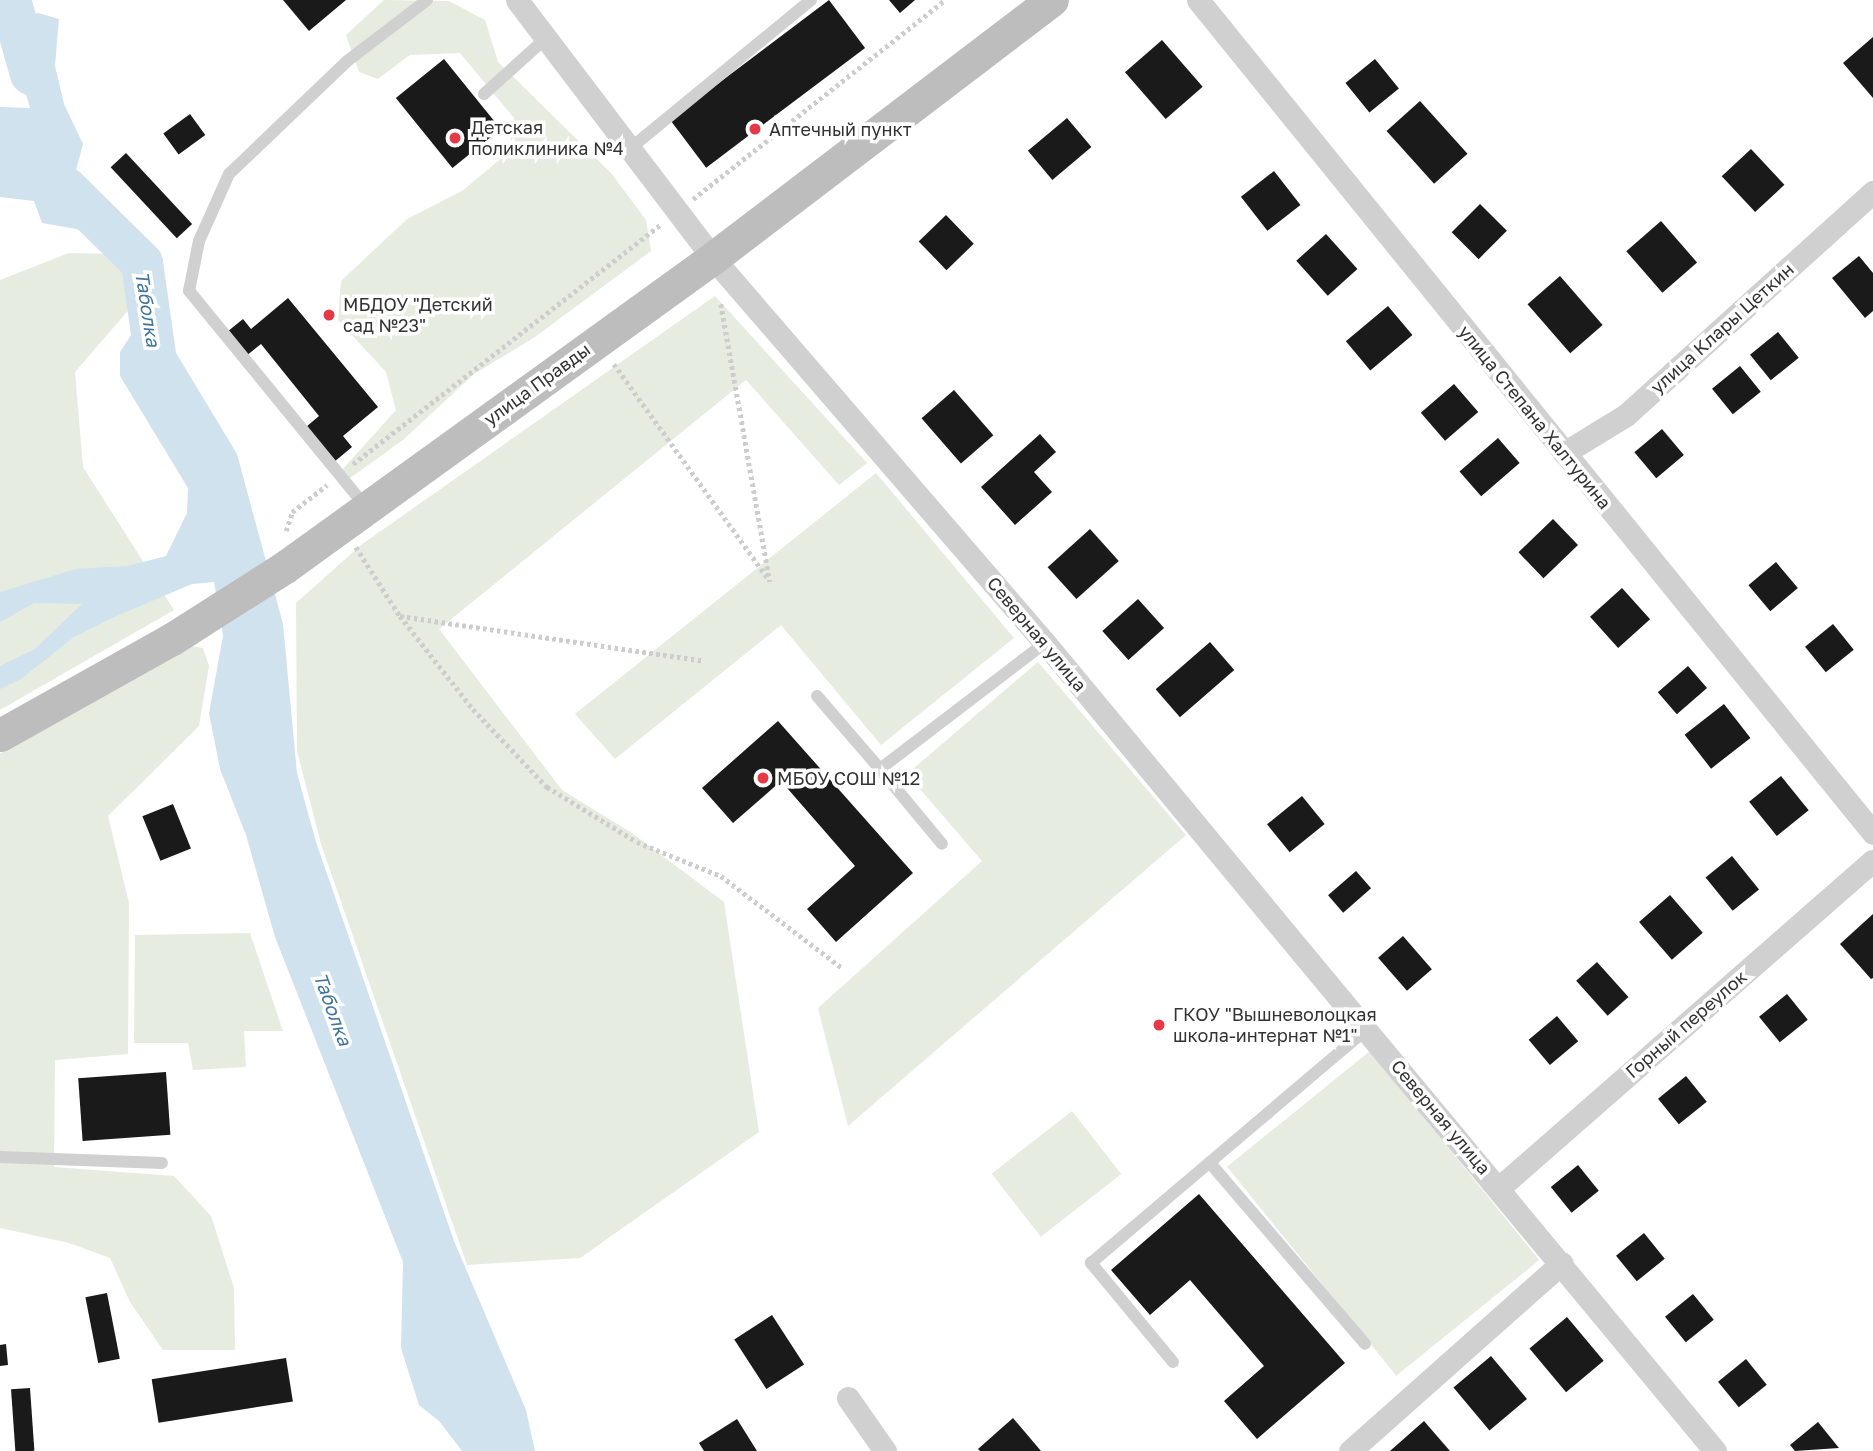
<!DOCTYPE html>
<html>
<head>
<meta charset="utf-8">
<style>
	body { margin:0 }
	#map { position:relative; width:1873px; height:1451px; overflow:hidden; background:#fff; font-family:"Golos Text",sans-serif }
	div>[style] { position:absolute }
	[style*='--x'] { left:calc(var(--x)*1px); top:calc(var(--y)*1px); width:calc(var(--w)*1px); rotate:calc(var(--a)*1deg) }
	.green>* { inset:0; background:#e6ecdf; transform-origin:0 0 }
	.water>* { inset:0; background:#cfe2ee }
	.river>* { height:42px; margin:-21px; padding:0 21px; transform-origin:21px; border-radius:21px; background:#cfe2ee }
	.building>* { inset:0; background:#1a1a1a; transform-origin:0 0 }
	.path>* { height:4.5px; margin-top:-2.25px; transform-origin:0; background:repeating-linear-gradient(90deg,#cdcdcd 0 3.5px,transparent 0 7px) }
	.lane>* { height:12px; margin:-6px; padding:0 6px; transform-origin:6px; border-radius:6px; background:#d0d0d0 }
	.street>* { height:23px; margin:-11.5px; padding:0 11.5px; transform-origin:11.5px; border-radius:11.5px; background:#d0d0d0 }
	.secondary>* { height:33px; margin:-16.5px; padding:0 16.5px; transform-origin:16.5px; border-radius:16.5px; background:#bdbdbd }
	.dots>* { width:19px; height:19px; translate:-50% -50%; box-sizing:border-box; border:4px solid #fff; border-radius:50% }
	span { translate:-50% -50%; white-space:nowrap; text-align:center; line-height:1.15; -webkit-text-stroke:7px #fff; paint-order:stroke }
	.poi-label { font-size:18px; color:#333 }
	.left { translate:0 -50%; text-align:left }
	.street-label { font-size:18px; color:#333 }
	.water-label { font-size:19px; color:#3f7597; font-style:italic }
</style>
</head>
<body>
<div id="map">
	<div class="green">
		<div style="clip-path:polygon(384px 0,449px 1px,485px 20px,498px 62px,611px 173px,646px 220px,651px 251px,535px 337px,474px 374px,403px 440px,350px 478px,341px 471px,396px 410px,386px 372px,338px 320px,341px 281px,407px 219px,462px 191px,509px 152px,514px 118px,460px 53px,410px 55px,378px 79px,359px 72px,346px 35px)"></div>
		<div style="clip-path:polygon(69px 253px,120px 254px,133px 305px,75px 372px,83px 467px,174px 610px,0 710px,0 280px)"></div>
		<div style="clip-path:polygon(715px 296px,867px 463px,839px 485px,746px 380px,439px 629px,562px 790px,632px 833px,724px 902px,759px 1132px,580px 1258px,467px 1265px,321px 844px,297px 751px,296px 603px,361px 545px)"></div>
		<div style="clip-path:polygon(876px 473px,1014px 638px,881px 745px,781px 625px,615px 759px,575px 714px)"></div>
		<div style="clip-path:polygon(184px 645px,203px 648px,209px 666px,199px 726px,108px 816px,129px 903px,128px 1054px,55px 1060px,54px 1167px,174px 1176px,211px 1216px,234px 1288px,235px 1350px,163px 1350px,130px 1302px,110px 1258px,69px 1243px,0 1228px,0 754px)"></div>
		<div style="clip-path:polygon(1038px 662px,1186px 835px,848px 1126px,818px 1008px,982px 861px,907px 774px)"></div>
		<div style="clip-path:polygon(250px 933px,283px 1031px,244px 1031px,246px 1067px,193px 1070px,188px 1043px,134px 1043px,135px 935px)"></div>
		<div style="left:1370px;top:1051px;width:269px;height:184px;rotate:51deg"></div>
		<div style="left:1072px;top:1111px;width:80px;height:102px;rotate:52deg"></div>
	</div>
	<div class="water">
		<div style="clip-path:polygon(38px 13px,59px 19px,55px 66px,64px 104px,83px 144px,72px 185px,110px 220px,105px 234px,42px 223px,34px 201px,0 197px,0 107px,30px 108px,12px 45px,15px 19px)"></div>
		<div style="clip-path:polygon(133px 332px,164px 333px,237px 454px,283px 624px,297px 773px,316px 842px,454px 1241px,526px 1410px,535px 1451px,462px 1451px,439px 1421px,419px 1405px,401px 1348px,403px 1262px,275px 937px,246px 835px,220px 769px,209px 713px,223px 636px,214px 582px,192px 584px,112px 618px,74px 637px,21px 679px,0 689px,0 666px,35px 649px,82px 604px,34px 603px,0 622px,0 592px,76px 569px,128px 566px,166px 556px,187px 513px,188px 488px,120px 376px,120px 352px)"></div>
	</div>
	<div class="river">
		<div style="--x:10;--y:0;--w:77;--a:74.2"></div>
		<div style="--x:66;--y:188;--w:107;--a:44.6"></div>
		<div style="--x:142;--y:263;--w:113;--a:81.9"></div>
		<div style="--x:158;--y:375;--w:14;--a:60"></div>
	</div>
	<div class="building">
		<div style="clip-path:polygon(283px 0,346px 0,309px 31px)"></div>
		<div style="left:829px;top:0;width:60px;height:199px;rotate:53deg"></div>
		<div style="clip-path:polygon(889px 0,915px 0,900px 13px)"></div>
		<div style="clip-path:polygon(1873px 37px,1873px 98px,1843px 63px)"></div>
		<div style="left:1162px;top:40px;width:62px;height:49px;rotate:49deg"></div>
		<div style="left:444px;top:59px;width:90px;height:62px;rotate:51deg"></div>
		<div style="left:1375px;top:59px;width:38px;height:38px;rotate:51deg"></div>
		<div style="left:1420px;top:101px;width:71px;height:45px;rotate:48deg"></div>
		<div style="left:190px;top:114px;width:26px;height:33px;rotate:54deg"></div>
		<div style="left:1067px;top:118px;width:38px;height:51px;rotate:50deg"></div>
		<div style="left:1751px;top:149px;width:49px;height:40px;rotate:47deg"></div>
		<div style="left:126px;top:153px;width:97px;height:21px;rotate:47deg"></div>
		<div style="left:1274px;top:171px;width:43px;height:42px;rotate:52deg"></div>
		<div style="left:1480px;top:204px;width:38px;height:40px;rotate:45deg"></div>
		<div style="left:946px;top:215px;width:40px;height:38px;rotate:46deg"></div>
		<div style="left:1661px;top:221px;width:55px;height:46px;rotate:49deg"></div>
		<div style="left:1326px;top:234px;width:47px;height:40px;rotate:48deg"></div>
		<div style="clip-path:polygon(1859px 256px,1873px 273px,1873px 311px,1865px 318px,1832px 278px)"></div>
		<div style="left:1560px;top:276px;width:65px;height:43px;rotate:49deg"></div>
		<div style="clip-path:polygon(288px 298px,378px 407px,343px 436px,352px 447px,334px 462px,306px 427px,319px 416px,261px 344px,246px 356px,227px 332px,243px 319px,251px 329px)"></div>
		<div style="left:1388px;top:306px;width:38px;height:55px;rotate:50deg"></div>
		<div style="left:1778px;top:332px;width:33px;height:36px;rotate:51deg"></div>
		<div style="left:1740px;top:366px;width:33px;height:36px;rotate:51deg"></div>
		<div style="left:1454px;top:384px;width:37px;height:44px;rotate:49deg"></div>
		<div style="left:954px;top:390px;width:60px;height:43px;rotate:49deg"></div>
		<div style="left:1662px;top:429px;width:34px;height:36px;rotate:50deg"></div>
		<div style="clip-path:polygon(1040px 434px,1056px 452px,1034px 472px,1052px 492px,1015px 525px,981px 487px)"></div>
		<div style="left:1498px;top:438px;width:33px;height:51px;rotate:49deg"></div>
		<div style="left:1553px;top:519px;width:36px;height:48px;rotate:46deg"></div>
		<div style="left:1090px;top:529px;width:43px;height:57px;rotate:48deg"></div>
		<div style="left:1776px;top:562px;width:34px;height:36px;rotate:50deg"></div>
		<div style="left:1622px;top:588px;width:42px;height:43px;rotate:48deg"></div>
		<div style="left:1138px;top:599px;width:39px;height:48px;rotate:48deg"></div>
		<div style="left:1833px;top:624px;width:33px;height:36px;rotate:51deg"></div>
		<div style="left:1210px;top:642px;width:37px;height:72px;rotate:49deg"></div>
		<div style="left:1688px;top:666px;width:29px;height:40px;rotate:49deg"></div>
		<div style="left:1724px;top:704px;width:43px;height:50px;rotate:52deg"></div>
		<div style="clip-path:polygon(778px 721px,913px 873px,836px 942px,807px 909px,855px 866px,781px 781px,733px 823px,702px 788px)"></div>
		<div style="left:1781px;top:776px;width:44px;height:41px;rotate:51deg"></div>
		<div style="left:1302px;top:796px;width:36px;height:45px;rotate:51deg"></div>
		<div style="left:173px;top:804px;width:48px;height:33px;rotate:68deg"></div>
		<div style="left:1732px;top:856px;width:43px;height:34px;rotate:51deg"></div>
		<div style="left:1356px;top:871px;width:23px;height:37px;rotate:49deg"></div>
		<div style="left:1670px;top:895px;width:50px;height:41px;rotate:49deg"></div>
		<div style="clip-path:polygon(1873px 914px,1873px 978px,1871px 979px,1840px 944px)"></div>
		<div style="left:1403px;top:936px;width:44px;height:33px;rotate:49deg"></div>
		<div style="left:1597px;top:962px;width:47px;height:28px;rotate:48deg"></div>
		<div style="left:1787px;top:994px;width:33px;height:36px;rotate:51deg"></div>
		<div style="left:1557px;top:1016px;width:33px;height:37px;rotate:50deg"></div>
		<div style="left:166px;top:1072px;width:63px;height:88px;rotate:86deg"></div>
		<div style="left:1686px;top:1076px;width:33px;height:36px;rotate:51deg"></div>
		<div style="left:1578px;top:1165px;width:33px;height:35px;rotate:51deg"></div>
		<div style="clip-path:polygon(1199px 1194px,1345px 1363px,1257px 1439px,1224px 1401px,1264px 1366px,1190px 1280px,1150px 1315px,1111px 1270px)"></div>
		<div style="left:1644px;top:1233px;width:33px;height:36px;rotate:51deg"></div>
		<div style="left:107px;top:1293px;width:67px;height:22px;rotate:79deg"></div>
		<div style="left:1693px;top:1294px;width:33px;height:36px;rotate:51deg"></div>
		<div style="left:772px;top:1315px;width:59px;height:45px;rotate:57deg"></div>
		<div style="left:1567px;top:1317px;width:57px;height:49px;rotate:50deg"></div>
		<div style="clip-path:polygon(6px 1344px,8px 1365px,0 1366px,0 1345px)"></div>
		<div style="left:1491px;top:1356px;width:56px;height:49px;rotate:50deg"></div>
		<div style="left:286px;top:1358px;width:44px;height:136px;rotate:81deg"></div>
		<div style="left:1746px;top:1359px;width:33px;height:36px;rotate:51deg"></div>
		<div style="left:30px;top:1388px;width:63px;height:19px;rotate:86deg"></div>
		<div style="clip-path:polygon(1013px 1418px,1041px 1451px,980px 1451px,978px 1449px)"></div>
		<div style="clip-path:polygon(737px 1419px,757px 1451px,704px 1451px,699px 1443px)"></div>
		<div style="clip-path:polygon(1424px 1421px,1450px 1451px,1390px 1451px)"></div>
		<div style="clip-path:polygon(1818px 1422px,1839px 1448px,1795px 1451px,1790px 1445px)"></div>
	</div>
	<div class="path">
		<div style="--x:693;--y:199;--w:321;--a:-38.3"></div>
		<div style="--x:721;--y:304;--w:282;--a:80"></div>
		<div style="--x:614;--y:364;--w:264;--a:54.3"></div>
		<div style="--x:353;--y:464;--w:390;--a:-37.9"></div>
		<div style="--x:286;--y:531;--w:20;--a:-72"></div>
		<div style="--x:292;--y:512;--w:44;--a:-37.6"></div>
		<div style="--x:356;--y:547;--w:82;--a:57.5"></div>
		<div style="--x:400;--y:616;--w:118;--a:51.9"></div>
		<div style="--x:473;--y:709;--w:108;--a:46.5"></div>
		<div style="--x:547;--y:787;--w:105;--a:31.4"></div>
		<div style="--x:637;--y:842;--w:91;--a:22"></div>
		<div style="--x:721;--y:876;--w:151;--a:37.2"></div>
		<div style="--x:400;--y:616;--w:307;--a:8.4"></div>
	</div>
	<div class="lane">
		<div style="--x:484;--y:94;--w:85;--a:-42.1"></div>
		<div style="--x:632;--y:147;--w:232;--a:-39.4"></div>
		<div style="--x:366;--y:507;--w:279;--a:-129.3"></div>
		<div style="--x:189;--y:291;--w:51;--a:-78.7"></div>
		<div style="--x:199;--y:241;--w:73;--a:-65.9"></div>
		<div style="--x:229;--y:174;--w:162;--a:-43.7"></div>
		<div style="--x:346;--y:62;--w:102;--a:-37.4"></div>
		<div style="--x:817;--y:696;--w:96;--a:49.2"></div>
		<div style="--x:880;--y:769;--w:208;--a:-37.4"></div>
		<div style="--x:880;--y:769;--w:97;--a:50.4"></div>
		<div style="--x:0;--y:1157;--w:162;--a:2.1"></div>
		<div style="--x:1210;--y:1163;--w:238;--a:49.4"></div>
		<div style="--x:1173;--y:1362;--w:129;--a:-129.6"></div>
		<div style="--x:1091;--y:1263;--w:363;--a:-40.3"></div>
	</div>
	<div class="street">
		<div style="--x:517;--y:0;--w:324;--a:52.8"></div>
		<div style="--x:713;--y:258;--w:508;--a:49.23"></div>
		<div style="--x:1045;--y:643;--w:1050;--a:50.33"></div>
		<div style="--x:1198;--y:0;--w:1072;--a:50.98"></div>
		<div style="--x:1564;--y:453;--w:73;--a:-31.5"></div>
		<div style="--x:1626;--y:415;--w:333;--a:-42.1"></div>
		<div style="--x:1500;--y:1187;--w:495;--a:-41.2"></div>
		<div style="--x:848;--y:1398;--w:65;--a:55.1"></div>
		<div style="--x:1350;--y:1451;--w:283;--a:-41.6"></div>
	</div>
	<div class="secondary">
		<div style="--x:0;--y:735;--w:197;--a:-29.2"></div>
		<div style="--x:172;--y:639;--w:134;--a:-32.5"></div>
		<div style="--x:285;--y:567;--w:528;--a:-35.83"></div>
		<div style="--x:713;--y:258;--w:426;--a:-37.3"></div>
	</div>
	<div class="dots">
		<div style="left:755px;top:129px;background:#e63946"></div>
		<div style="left:455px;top:138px;background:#e63946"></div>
		<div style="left:329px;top:315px;background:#e63946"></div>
		<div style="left:763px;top:778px;background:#e63946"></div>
		<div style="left:1159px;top:1025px;background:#e63946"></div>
	</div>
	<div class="poi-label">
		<span class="left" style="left:471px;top:138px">Детская<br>поликлиника №4</span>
		<span class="left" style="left:769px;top:129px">Аптечный пункт</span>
		<span class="left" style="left:343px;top:315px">МБДОУ "Детский<br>сад №23"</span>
		<span class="left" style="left:777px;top:778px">МБОУ СОШ №12</span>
		<span class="left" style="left:1173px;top:1025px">ГКОУ "Вышневолоцкая<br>школа-интернат №1"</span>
	</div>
	<div class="street-label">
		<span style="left:1722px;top:328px;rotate:-42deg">улица Клары Цеткин</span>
		<span style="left:537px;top:384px;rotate:-36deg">улица Правды</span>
		<span style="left:1535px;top:417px;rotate:51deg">улица Степана Халтурина</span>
		<span style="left:1037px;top:634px;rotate:50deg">Северная улица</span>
		<span style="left:1686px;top:1024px;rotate:-41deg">Горный переулок</span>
		<span style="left:1441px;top:1117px;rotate:50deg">Северная улица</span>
	</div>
	<div class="water-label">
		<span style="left:148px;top:309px;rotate:81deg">Таболка</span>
		<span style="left:333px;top:1009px;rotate:70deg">Таболка</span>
	</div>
</div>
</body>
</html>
